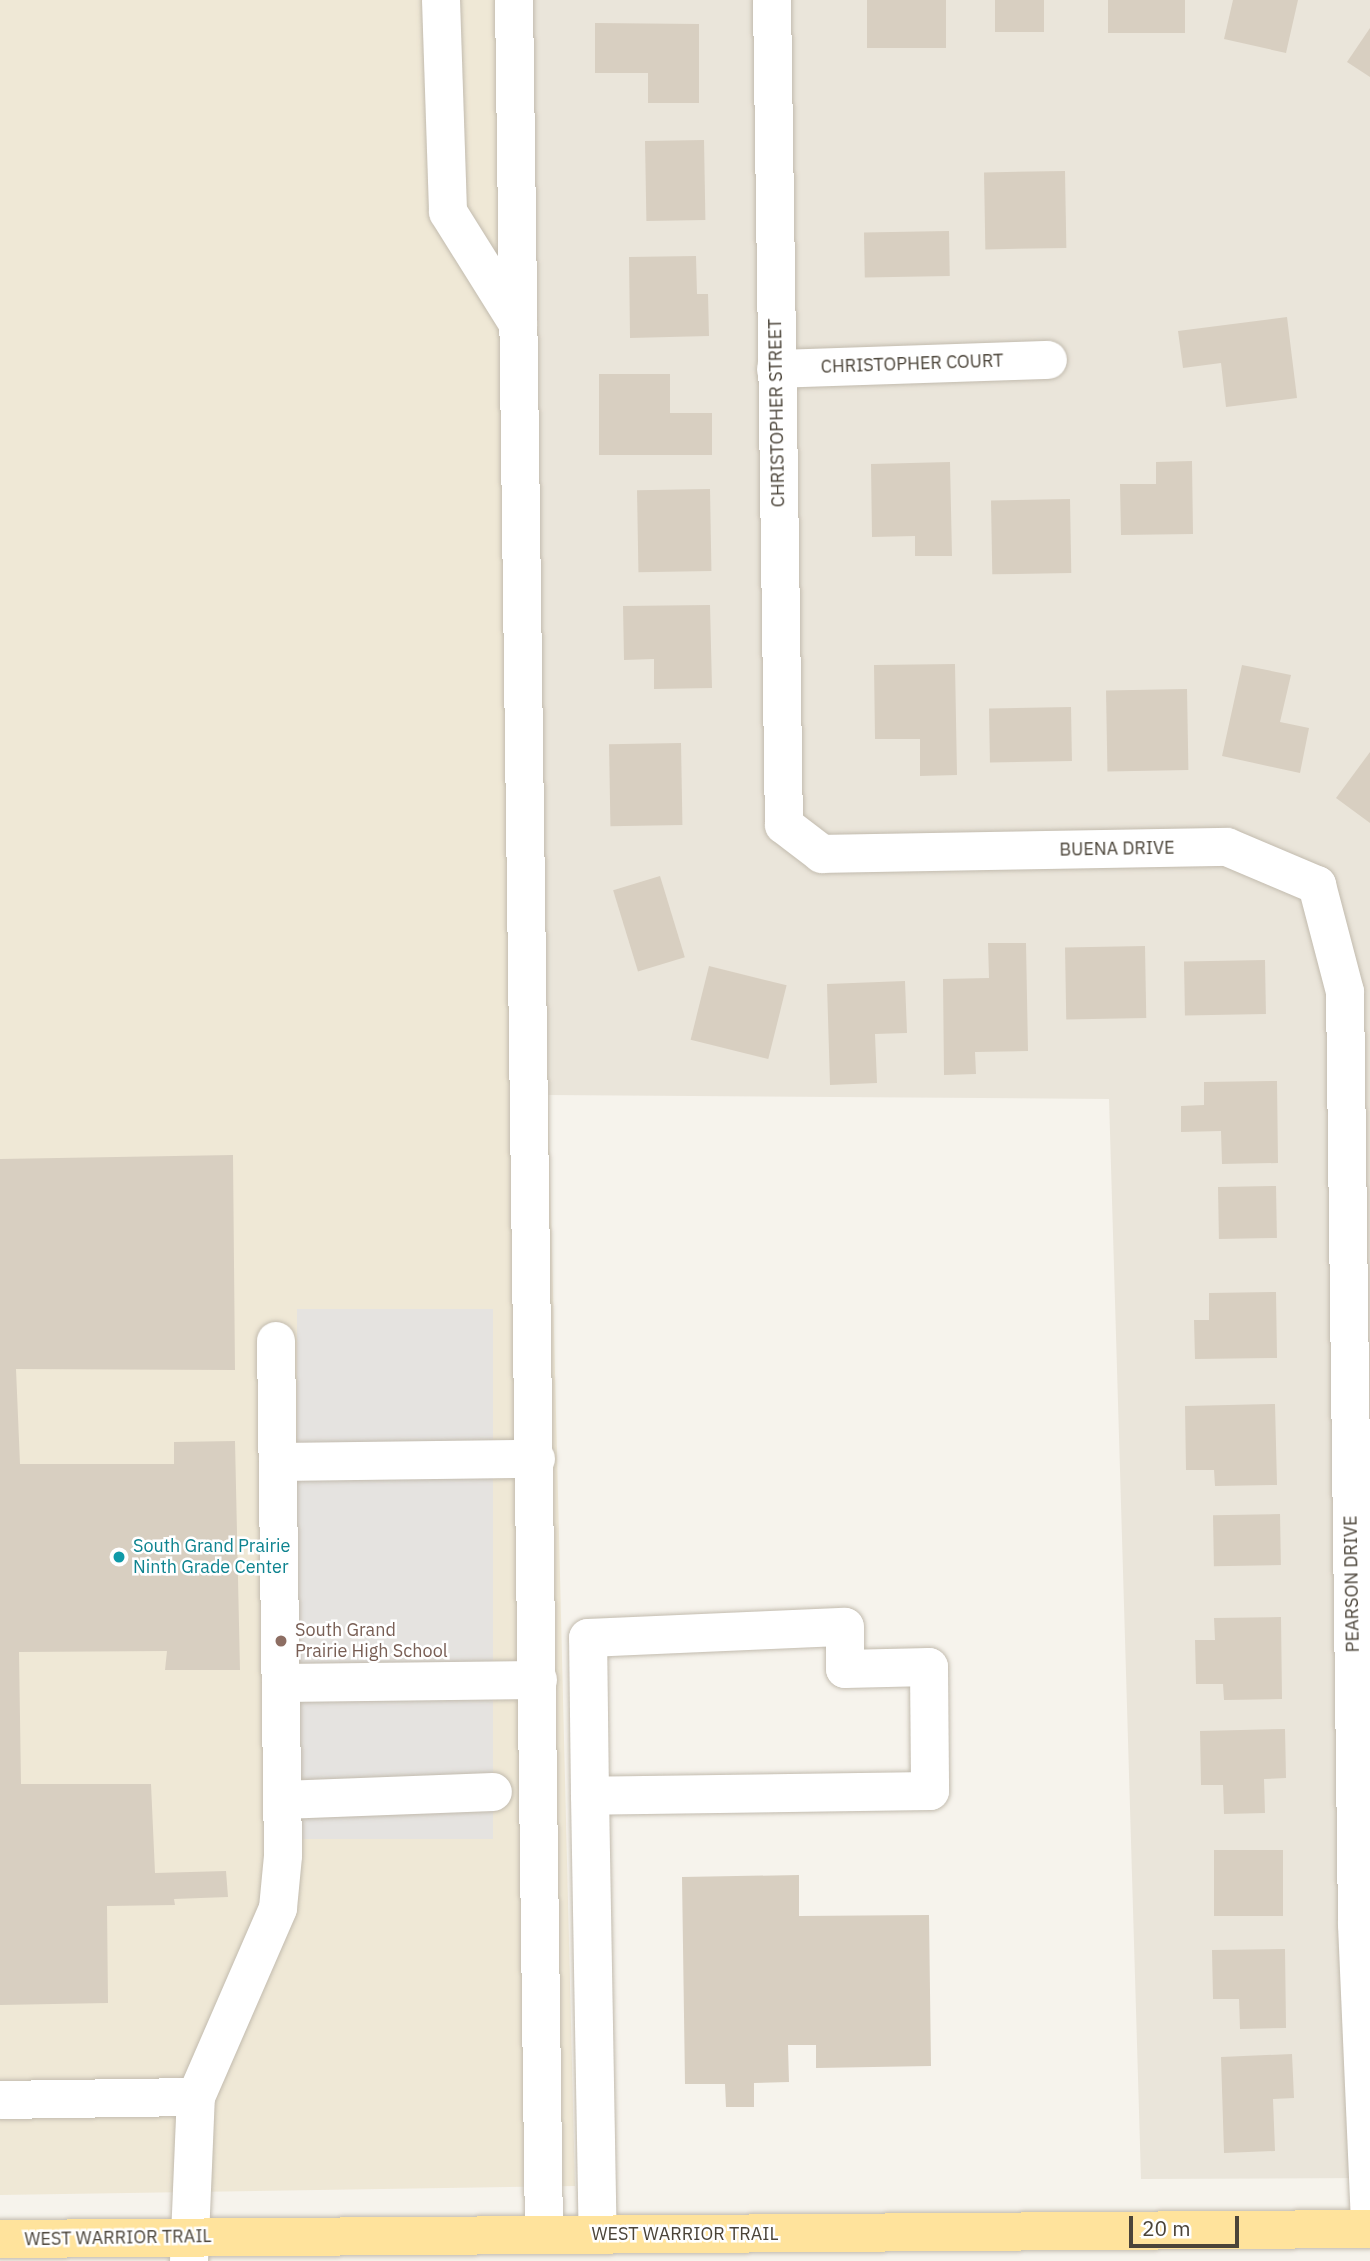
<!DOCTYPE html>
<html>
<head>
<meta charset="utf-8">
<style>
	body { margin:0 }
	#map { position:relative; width:1370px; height:2261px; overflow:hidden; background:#f6f3ec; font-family:"IBM Plex Sans",sans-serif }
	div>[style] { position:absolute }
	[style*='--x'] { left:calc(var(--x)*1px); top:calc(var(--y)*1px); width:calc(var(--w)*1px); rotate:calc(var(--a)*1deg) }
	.residential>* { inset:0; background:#eae5da }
	.education>* { inset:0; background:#efe8d6 }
	.parking>* { inset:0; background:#e5e3e0; transform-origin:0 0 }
	.building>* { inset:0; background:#d8cfc1; transform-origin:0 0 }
	.roads { filter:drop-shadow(0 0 2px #c2bbae) drop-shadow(0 0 2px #c2bbae) }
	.minor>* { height:38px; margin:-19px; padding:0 19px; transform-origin:19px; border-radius:19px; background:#fff }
	.major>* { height:38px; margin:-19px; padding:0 19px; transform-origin:19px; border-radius:19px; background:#ffe39c }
	.dots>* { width:19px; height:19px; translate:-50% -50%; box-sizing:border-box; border:4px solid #fff; border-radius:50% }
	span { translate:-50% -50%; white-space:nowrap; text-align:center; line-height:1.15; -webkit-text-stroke:5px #fff; paint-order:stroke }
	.street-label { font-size:18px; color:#4b4439 }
	.culture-label { font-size:18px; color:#0d838f }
	.left { translate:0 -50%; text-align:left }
	.education-label { font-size:18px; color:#785e54 }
	.scale { position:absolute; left:1129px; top:2216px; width:110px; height:32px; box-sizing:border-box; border:4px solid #4b4439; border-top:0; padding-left:9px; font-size:21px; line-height:24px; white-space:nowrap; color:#4b4439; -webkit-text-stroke:5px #fff; paint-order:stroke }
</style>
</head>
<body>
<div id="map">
	<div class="residential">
		<div style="clip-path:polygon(527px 0,1370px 0,1370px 2178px,1141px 2179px,1109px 1099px,548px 1095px)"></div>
	</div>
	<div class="education">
		<div style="clip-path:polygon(0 0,527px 0,535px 558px,575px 2186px,0 2195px)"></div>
	</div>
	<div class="parking">
		<div style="left:297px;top:1309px;width:196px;height:530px"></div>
	</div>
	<div class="building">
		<div style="left:867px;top:0;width:79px;height:48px"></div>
		<div style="left:995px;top:0;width:49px;height:32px"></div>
		<div style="left:1108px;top:0;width:77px;height:33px"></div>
		<div style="clip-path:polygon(1233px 0,1298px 0,1286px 53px,1224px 39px)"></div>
		<div style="clip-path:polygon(595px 23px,699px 24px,699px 103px,648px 103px,648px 73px,595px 73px)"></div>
		<div style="clip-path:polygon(1370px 28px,1370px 77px,1347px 62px)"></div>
		<div style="left:704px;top:140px;width:80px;height:59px;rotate:89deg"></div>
		<div style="left:1065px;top:171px;width:77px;height:81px;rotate:89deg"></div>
		<div style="left:949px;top:231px;width:45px;height:85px;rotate:89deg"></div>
		<div style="clip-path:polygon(696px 256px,697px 294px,708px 294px,709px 336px,630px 338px,629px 257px)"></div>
		<div style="clip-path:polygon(1287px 317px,1297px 398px,1226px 407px,1221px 363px,1183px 368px,1178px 331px)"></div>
		<div style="clip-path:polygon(599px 374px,670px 374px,670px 413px,712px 413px,712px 455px,599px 455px)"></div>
		<div style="clip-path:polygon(1192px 461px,1193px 534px,1121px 535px,1120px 484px,1156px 484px,1156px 462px)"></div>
		<div style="clip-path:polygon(950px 462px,952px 556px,915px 556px,915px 536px,872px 537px,871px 464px)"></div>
		<div style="left:710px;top:489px;width:82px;height:73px;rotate:89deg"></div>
		<div style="left:1070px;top:499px;width:74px;height:79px;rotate:89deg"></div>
		<div style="clip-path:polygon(710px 605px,712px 688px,654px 689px,654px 659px,624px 660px,623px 606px)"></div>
		<div style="clip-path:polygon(955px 664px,957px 775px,920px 776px,920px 739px,875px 739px,874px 665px)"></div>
		<div style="clip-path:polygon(1242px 665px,1291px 675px,1280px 722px,1309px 728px,1300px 773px,1222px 756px)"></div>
		<div style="left:1187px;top:689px;width:81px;height:81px;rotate:89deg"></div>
		<div style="left:1071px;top:707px;width:54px;height:82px;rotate:89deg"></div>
		<div style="left:681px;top:743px;width:82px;height:72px;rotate:89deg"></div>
		<div style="clip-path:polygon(1370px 752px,1370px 823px,1336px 798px)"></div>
		<div style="left:660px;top:876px;width:85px;height:49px;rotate:73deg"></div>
		<div style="clip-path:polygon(988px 943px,1026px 943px,1028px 1051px,975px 1052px,976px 1074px,944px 1075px,943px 979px,989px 978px)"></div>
		<div style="left:1145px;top:946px;width:72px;height:80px;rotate:89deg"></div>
		<div style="left:1265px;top:960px;width:54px;height:81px;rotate:89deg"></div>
		<div style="left:709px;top:966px;width:80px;height:76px;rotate:14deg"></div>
		<div style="clip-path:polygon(905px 981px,907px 1033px,875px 1034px,877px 1083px,830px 1085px,827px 984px)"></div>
		<div style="clip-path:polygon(1277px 1081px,1278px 1163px,1222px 1164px,1221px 1131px,1181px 1132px,1181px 1106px,1204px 1105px,1204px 1082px)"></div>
		<div style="clip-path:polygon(233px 1155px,235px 1370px,16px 1369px,20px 1464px,174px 1464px,174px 1442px,235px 1441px,240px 1670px,165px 1670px,167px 1651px,19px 1652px,21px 1784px,151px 1784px,155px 1873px,226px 1871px,228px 1897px,174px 1899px,175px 1905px,107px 1906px,108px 2003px,0 2005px,0 1159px)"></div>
		<div style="left:1276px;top:1186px;width:52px;height:58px;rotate:89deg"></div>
		<div style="clip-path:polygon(1276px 1292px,1277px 1358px,1195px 1359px,1194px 1320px,1209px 1320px,1209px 1293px)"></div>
		<div style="clip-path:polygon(1275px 1404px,1277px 1485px,1215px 1486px,1214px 1470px,1186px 1470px,1185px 1406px)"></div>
		<div style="left:1280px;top:1514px;width:51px;height:67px;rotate:89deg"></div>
		<div style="clip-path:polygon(1281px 1617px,1282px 1699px,1224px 1700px,1223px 1684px,1196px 1684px,1195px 1640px,1215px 1640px,1214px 1618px)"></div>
		<div style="clip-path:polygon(1285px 1729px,1286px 1778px,1264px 1779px,1265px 1813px,1224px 1814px,1223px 1785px,1201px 1785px,1200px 1731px)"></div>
		<div style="left:1214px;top:1850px;width:69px;height:66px"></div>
		<div style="clip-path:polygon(799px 1875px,799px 1916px,929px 1915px,931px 2066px,816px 2068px,816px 2045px,788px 2045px,789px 2082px,754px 2083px,754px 2107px,726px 2107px,725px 2084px,685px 2084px,682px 1877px)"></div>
		<div style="clip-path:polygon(1285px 1949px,1286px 2028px,1240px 2029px,1239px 1999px,1213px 1999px,1212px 1950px)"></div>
		<div style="clip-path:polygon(1292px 2054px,1294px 2098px,1273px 2099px,1275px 2151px,1224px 2153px,1221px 2057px)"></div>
	</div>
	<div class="roads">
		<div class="minor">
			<div style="--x:441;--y:0;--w:212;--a:88.1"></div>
			<div style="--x:448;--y:212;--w:132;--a:58"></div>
			<div style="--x:514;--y:0;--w:2235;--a:89.23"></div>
			<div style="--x:772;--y:0;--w:825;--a:89.17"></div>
			<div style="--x:784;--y:825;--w:48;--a:37.3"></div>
			<div style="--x:822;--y:854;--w:405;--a:-1"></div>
			<div style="--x:1227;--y:847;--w:98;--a:22.9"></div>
			<div style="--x:1317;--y:885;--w:111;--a:75.3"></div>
			<div style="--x:1345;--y:992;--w:933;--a:89.26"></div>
			<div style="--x:1357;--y:1925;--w:292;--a:87.5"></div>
			<div style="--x:776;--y:369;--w:272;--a:-1.9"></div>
			<div style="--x:278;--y:1462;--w:258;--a:-0.7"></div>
			<div style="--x:281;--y:1683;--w:257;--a:-0.7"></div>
			<div style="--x:590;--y:1796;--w:158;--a:-90.7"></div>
			<div style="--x:588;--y:1638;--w:257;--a:-2.5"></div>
			<div style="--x:845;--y:1627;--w:42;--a:90"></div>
			<div style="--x:845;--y:1669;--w:84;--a:-1.4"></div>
			<div style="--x:929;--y:1667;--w:124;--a:89.5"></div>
			<div style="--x:930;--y:1791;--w:340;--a:179.2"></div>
			<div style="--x:590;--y:1796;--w:439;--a:89"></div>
			<div style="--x:282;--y:1800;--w:211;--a:-2.2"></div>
			<div style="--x:0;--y:2100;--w:196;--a:-0.9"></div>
			<div style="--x:189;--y:2261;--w:164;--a:-87.6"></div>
			<div style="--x:196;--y:2097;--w:206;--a:-66.5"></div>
			<div style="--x:278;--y:1908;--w:52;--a:-84.5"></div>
			<div style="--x:283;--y:1856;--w:515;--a:-90.78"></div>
		</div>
		<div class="major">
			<div style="--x:0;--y:2239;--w:1370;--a:-0.42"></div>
		</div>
	</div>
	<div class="dots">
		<div style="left:119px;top:1557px;background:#0f9aa8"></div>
		<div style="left:281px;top:1641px;background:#8d6e63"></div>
	</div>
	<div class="street-label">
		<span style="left:912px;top:364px;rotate:-2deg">CHRISTOPHER COURT</span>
		<span style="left:777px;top:413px;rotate:-91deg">CHRISTOPHER STREET</span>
		<span style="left:1117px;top:849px;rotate:-1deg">BUENA DRIVE</span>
		<span style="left:1352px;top:1584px;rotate:-91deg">PEARSON DRIVE</span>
		<span style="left:685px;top:2234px">WEST WARRIOR TRAIL</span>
		<span style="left:118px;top:2238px;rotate:-1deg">WEST WARRIOR TRAIL</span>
	</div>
	<div class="culture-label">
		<span class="left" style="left:133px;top:1557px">South Grand Prairie<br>Ninth Grade Center</span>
	</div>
	<div class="education-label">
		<span class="left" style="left:295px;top:1641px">South Grand<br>Prairie High School</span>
	</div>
	<div class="scale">20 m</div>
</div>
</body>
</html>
